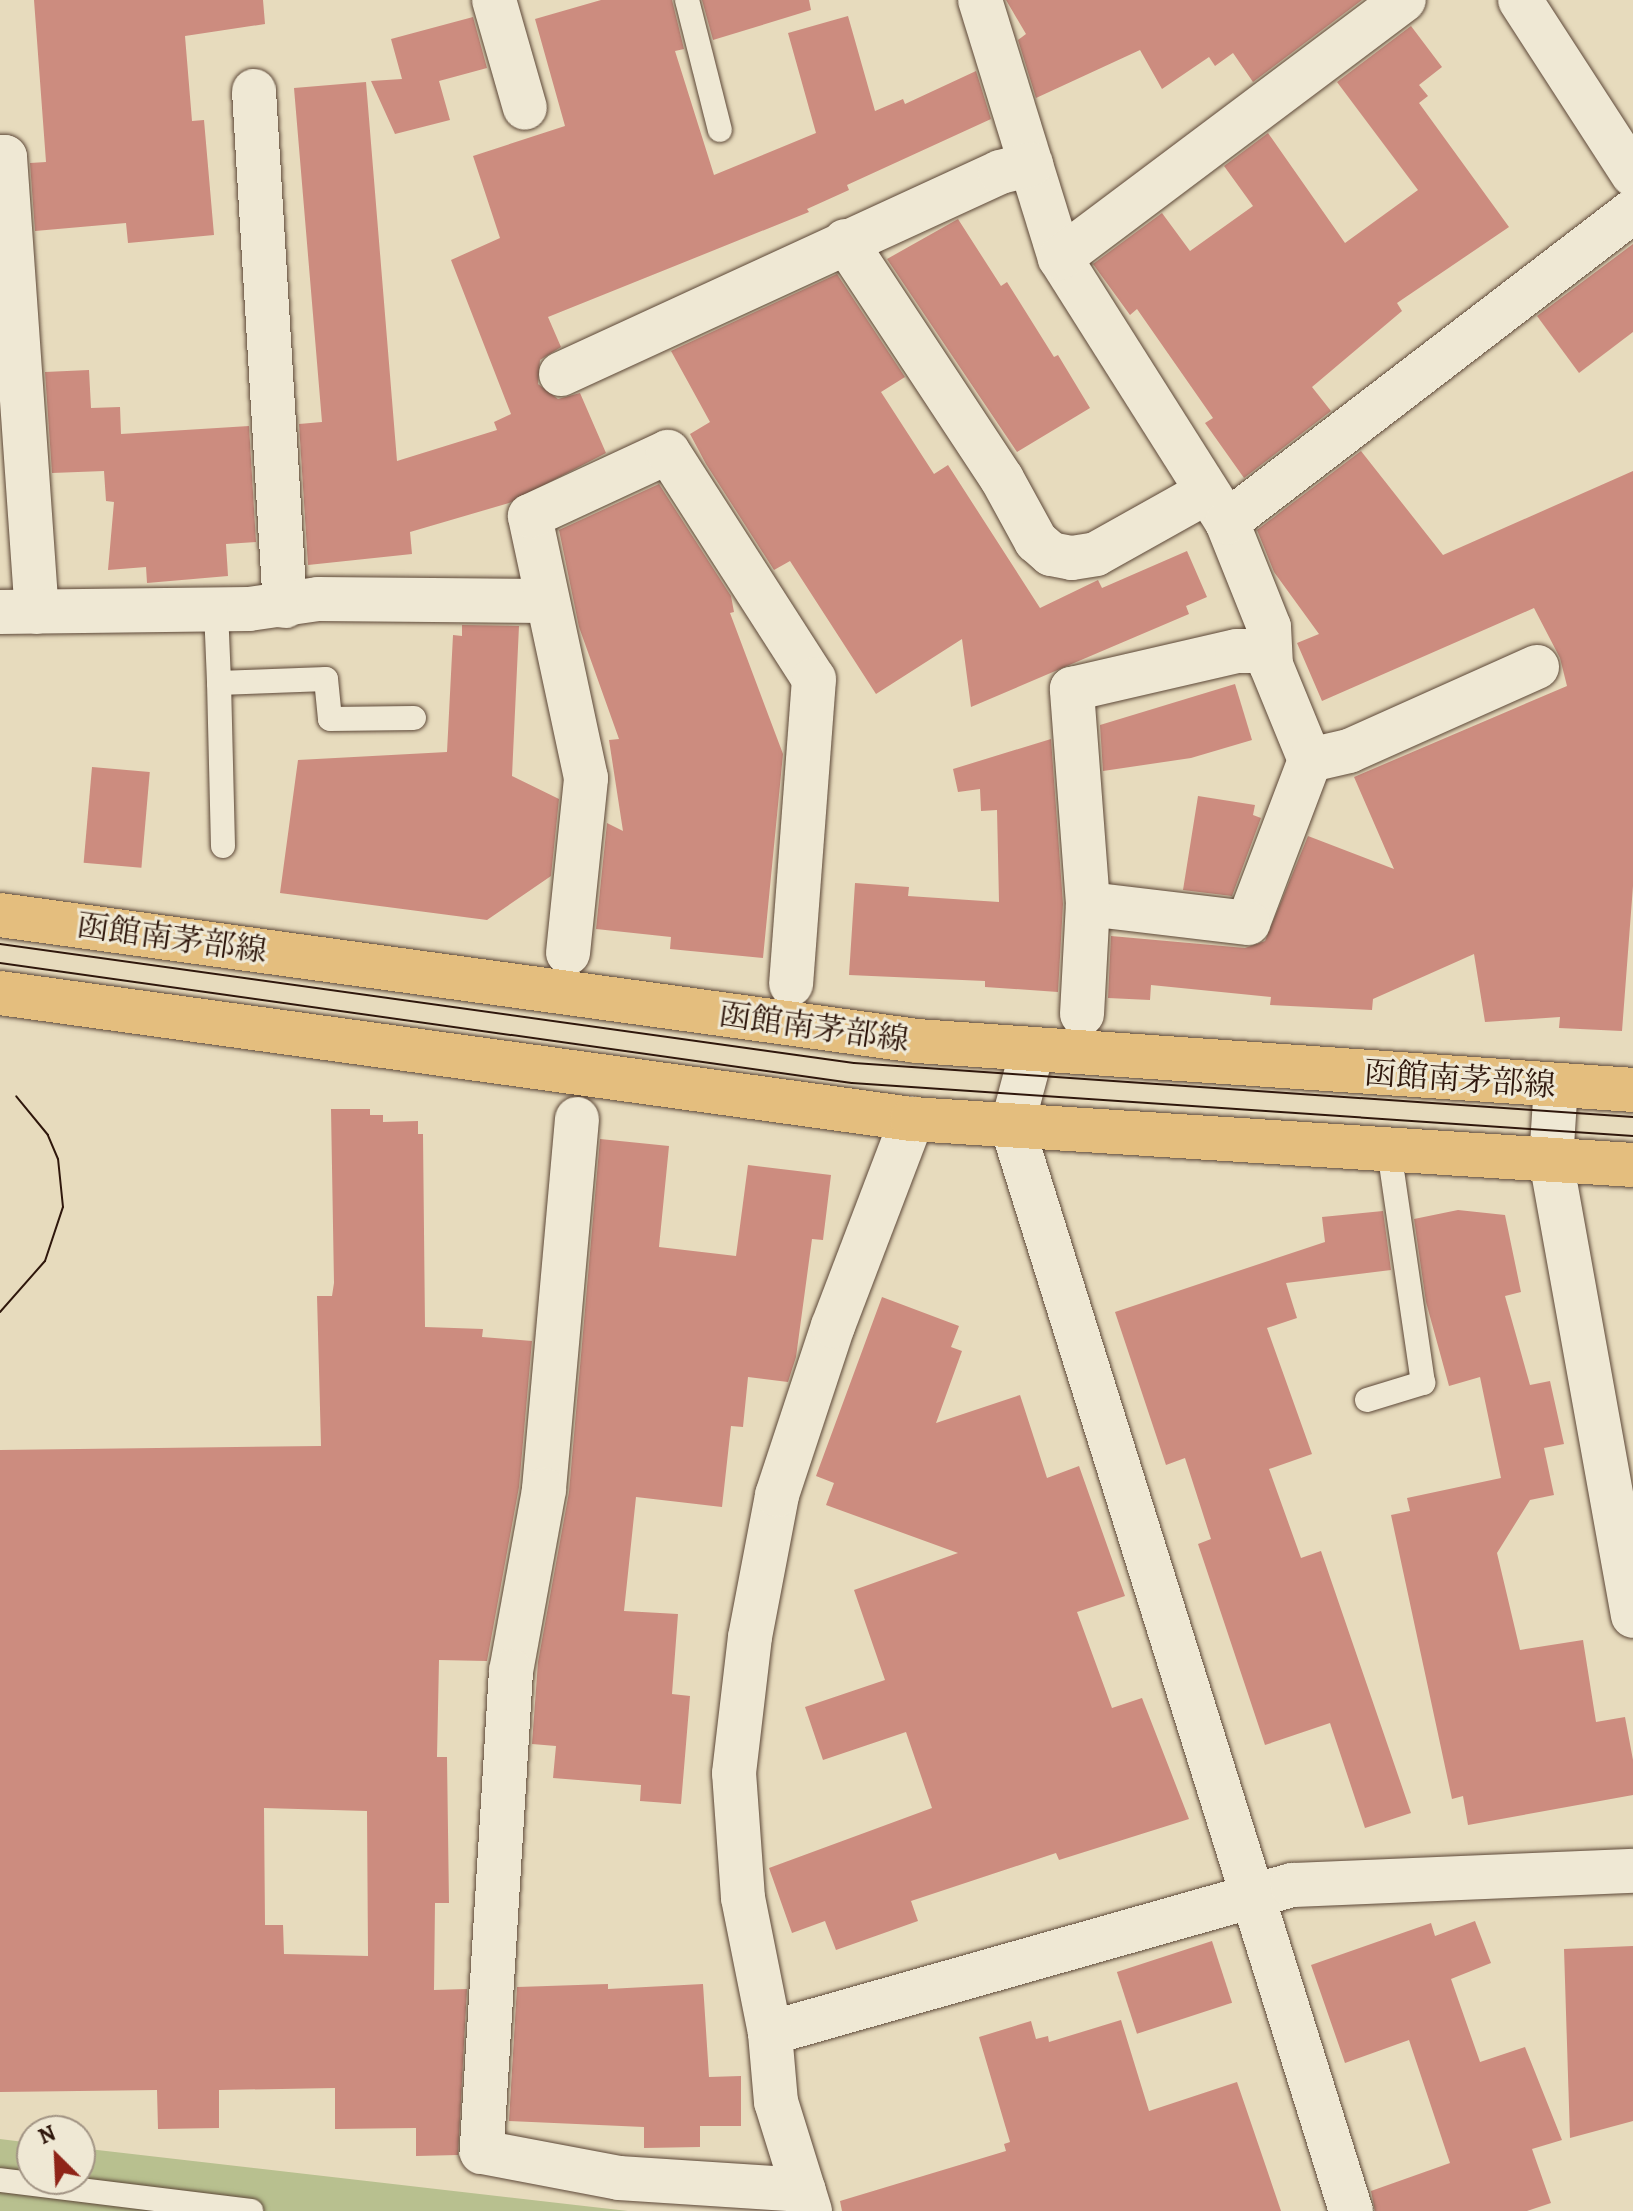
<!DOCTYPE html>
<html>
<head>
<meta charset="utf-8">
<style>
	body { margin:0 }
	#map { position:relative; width:1633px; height:2211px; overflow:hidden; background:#e7dbbd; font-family:Alegreya,"Noto Serif JP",serif }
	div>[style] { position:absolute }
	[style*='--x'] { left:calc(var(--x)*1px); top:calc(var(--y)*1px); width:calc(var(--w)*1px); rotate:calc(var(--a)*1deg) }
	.green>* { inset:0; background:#b8c08f }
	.building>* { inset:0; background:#cc8c7f; transform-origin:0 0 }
	.roads { filter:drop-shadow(0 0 2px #5d4838) drop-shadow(0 0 2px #5d4838) }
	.lane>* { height:24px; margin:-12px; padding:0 12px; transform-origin:12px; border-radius:12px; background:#efe8d4 }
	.street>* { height:44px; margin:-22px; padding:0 22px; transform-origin:22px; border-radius:22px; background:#efe8d4 }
	.secondary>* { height:44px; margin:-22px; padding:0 22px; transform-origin:22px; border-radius:22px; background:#efe8d4 }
	.primary>* { height:44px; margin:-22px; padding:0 22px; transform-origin:22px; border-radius:22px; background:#e4be7e }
	.tram>* { height:2px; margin:-1px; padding:0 1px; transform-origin:1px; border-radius:1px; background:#2f170c }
	span { translate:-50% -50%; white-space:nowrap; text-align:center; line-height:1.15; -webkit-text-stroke:6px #efe8d4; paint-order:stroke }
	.street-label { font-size:32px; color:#2f170c }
	.north { position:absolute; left:16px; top:2115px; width:80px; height:80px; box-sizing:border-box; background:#efe8d4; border:2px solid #a29484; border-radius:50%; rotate:336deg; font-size:22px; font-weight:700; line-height:32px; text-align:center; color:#2f170c }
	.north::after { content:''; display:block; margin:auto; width:28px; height:36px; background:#8f2418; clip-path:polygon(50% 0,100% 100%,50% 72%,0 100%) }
</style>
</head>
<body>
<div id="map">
	<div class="green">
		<div style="clip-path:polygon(0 2139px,32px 2143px,32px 2179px,80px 2179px,80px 2148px,628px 2211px,0 2211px)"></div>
	</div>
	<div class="building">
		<div style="clip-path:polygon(34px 0,263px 0,265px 24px,185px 36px,192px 121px,204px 120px,214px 235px,128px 243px,126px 223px,35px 231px,30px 163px,46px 162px)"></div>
		<div style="clip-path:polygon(601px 0,672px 0,684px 49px,675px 51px,714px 175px,816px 133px,788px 33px,848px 16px,875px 111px,903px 99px,905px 104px,976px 71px,991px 119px,847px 185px,849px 190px,807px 209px,809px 212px,548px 317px,561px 347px,540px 360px,538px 384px,558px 399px,580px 393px,606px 453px,509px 503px,410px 532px,412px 554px,308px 565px,299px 424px,322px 422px,294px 88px,366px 82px,397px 461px,497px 430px,494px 422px,511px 414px,451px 260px,500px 238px,473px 156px,565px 126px,535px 19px)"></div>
		<div style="clip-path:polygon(702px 0,809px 0,811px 10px,713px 40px)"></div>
		<div style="clip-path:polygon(1006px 0,1362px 0,1253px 82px,1233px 53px,1215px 66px,1209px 57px,1162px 89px,1140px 50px,1036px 98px,1018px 40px,1026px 34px)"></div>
		<div style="clip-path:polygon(473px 17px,487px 68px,439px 81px,450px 120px,395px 134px,371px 81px,402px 79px,391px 39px)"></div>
		<div style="clip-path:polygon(1411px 26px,1442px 67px,1419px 85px,1428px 96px,1419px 103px,1509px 227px,1397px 303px,1402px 311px,1312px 387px,1331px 411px,1244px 478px,1205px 423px,1213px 418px,1137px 309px,1130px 315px,1093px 264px,1162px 213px,1190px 251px,1253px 206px,1224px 166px,1268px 133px,1345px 243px,1418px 190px,1337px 82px)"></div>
		<div style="clip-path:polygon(958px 219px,1001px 286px,1007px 282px,1054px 357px,1058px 355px,1090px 408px,1017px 452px,887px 259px)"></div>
		<div style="clip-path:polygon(1633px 244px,1633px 332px,1579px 373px,1537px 316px)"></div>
		<div style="clip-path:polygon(837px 274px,905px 377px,881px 392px,934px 474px,948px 465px,1040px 608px,1098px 580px,1102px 588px,1187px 551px,1207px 597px,1186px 606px,1189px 614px,971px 707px,962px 639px,876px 694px,790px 561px,774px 570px,706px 464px,690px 434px,710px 422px,671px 351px)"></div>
		<div style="clip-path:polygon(89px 370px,91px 408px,120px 407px,121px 434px,249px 426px,256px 542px,226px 544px,228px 576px,147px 583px,146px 567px,108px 570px,114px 502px,106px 501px,104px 471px,52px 473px,45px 372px)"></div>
		<div style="clip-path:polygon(1361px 451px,1443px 555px,1633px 471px,1633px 886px,1622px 1031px,1559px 1028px,1560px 1017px,1485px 1022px,1474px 954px,1373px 999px,1372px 1010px,1270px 1005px,1271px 997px,1151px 985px,1150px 1000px,1108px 998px,1111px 936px,1245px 948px,1265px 941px,1308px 836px,1394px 869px,1354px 777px,1567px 686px,1560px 658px,1534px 608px,1322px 701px,1297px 643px,1319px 634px,1274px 572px,1257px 530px)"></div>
		<div style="clip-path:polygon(659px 484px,731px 596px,734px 612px,730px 613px,783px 754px,763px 958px,670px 949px,671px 937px,596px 929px,607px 823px,623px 831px,609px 740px,619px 739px,579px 627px,559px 530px)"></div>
		<div style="clip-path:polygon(462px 625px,519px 626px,512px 776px,559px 799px,551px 876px,487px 920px,280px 893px,298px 760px,447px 752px,453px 635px,462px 636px)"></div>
		<div style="clip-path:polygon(1235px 684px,1252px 740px,1191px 758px,1103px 771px,1100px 725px)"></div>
		<div style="clip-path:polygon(1051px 739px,1063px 904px,1058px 992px,985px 987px,985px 981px,849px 975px,855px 883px,909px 887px,908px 896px,999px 902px,997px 810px,981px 811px,980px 789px,958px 792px,953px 769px)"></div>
		<div style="left:92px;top:767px;width:58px;height:96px;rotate:5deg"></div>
		<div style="clip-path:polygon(1198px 796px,1255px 805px,1253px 815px,1261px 818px,1232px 896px,1183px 890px)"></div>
		<div style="clip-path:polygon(evenodd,331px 1109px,370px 1109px,370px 1115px,383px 1115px,383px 1122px,418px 1121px,418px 1134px,423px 1134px,425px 1327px,483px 1329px,482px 1337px,532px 1341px,519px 1487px,487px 1661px,439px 1660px,437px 1757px,447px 1757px,449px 1903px,435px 1903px,434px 1990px,467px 1989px,458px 2155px,416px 2156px,416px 2128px,335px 2129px,335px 2088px,219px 2090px,219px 2128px,158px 2129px,157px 2090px,0 2092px,0 1450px,321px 1446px,317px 1296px,332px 1296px,334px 1283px,331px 1109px,264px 1808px,367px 1811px,368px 1956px,284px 1954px,283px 1925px,265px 1925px,264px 1808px)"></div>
		<div style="clip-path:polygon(600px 1139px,669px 1146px,659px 1247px,736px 1256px,748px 1165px,831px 1175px,823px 1240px,812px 1239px,796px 1357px,788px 1382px,748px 1377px,743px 1427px,731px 1426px,722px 1507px,636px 1497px,624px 1611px,678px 1614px,672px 1694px,690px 1696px,681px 1804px,640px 1801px,641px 1785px,553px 1778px,556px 1746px,532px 1744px,538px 1662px,569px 1492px)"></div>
		<div style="clip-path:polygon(1458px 1210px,1505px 1215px,1521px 1292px,1505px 1296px,1530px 1385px,1550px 1381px,1564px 1444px,1544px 1448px,1554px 1495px,1530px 1500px,1497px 1553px,1520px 1650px,1583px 1640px,1596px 1722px,1625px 1717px,1633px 1760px,1633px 1795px,1468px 1825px,1463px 1796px,1452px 1799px,1391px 1515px,1410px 1511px,1407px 1498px,1501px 1478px,1480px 1377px,1449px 1386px,1426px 1302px,1414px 1219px)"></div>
		<div style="clip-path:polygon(1383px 1211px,1391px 1270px,1286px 1283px,1297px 1318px,1267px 1328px,1312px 1454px,1269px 1469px,1301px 1558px,1321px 1551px,1411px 1813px,1365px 1828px,1330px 1723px,1265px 1745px,1198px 1544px,1211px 1539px,1185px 1458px,1166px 1465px,1115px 1312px,1325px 1242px,1322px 1217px)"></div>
		<div style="clip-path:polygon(882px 1297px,959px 1326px,951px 1347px,962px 1351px,936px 1423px,1020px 1395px,1047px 1478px,1079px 1466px,1125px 1596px,1077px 1612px,1112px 1708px,1142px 1698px,1189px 1819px,1059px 1860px,1056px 1853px,911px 1901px,918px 1921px,836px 1950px,825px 1921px,792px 1933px,769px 1868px,932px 1808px,906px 1732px,823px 1760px,805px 1707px,885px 1680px,854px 1590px,958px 1553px,826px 1505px,834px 1483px,816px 1476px)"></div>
		<div style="clip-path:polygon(1475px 1921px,1491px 1963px,1451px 1979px,1480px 2062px,1525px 2047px,1562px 2140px,1532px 2149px,1551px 2203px,1527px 2211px,1375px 2211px,1371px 2191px,1450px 2163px,1409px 2040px,1345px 2063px,1311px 1965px,1431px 1923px,1435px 1936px)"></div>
		<div style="left:1212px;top:1941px;width:65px;height:100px;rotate:72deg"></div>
		<div style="clip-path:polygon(1633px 1946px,1633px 2121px,1570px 2138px,1564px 1949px)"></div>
		<div style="clip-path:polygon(608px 1984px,608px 1989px,703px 1984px,709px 2077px,741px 2076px,741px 2126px,700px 2126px,700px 2147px,644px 2148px,644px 2127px,509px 2121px,517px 1987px)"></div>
		<div style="clip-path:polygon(1121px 2020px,1149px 2111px,1237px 2082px,1281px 2211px,842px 2211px,840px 2201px,1006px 2151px,1004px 2144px,1010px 2142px,979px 2037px,1031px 2021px,1036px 2039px,1048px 2036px,1049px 2042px)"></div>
	</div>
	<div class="roads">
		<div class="lane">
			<div style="--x:687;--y:0;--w:134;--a:75.8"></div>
			<div style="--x:216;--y:610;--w:73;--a:87.6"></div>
			<div style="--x:223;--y:846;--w:163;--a:-91.4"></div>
			<div style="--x:219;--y:683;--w:107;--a:-2.1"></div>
			<div style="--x:326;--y:679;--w:40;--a:84.3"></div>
			<div style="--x:330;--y:719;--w:84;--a:-0.7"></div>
			<div style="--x:1367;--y:1400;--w:59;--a:-16.9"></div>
			<div style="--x:1423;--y:1383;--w:235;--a:-98.3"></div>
			<div style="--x:0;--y:2180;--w:253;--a:7"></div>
		</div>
		<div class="street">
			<div style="--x:494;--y:0;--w:112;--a:74"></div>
			<div style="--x:980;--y:0;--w:270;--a:72.8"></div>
			<div style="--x:1060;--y:258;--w:312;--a:57.7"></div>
			<div style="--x:1227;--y:522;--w:113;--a:68.2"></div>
			<div style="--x:1269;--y:627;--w:38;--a:87"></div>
			<div style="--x:1271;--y:665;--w:103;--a:67.7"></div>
			<div style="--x:1310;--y:760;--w:174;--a:110.8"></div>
			<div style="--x:1248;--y:923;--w:161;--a:-173.2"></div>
			<div style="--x:1520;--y:0;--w:208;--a:57.1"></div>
			<div style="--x:254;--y:91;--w:516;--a:86.56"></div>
			<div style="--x:0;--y:157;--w:5;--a:0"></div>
			<div style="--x:5;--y:157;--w:456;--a:86"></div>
			<div style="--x:845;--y:241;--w:285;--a:56.6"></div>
			<div style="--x:1002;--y:479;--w:71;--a:61.3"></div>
			<div style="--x:1036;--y:541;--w:20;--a:41"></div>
			<div style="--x:1051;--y:554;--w:21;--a:11"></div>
			<div style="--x:1072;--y:558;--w:24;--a:-9"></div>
			<div style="--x:1096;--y:554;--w:127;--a:-29.2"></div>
			<div style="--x:1060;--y:258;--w:430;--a:-36.9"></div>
			<div style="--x:561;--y:374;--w:483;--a:-24.7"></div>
			<div style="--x:1000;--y:172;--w:32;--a:-14"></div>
			<div style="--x:1227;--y:522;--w:511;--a:-37.45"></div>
			<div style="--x:0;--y:612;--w:249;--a:-0.7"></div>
			<div style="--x:249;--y:609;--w:70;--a:-8.2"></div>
			<div style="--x:318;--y:599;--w:227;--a:0.5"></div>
			<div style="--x:1310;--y:760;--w:40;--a:-13"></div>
			<div style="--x:1349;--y:751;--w:206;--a:-24.1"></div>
			<div style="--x:568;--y:953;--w:176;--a:-84.1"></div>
			<div style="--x:586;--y:778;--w:268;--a:-102.1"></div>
			<div style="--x:530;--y:516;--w:152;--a:-24.9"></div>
			<div style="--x:668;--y:452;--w:270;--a:57.3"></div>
			<div style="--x:814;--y:679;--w:306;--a:94.3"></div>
			<div style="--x:1082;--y:1014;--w:110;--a:-86.9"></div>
			<div style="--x:1088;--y:904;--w:216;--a:-94.3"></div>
			<div style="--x:1072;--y:689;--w:169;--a:-13"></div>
			<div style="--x:1237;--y:651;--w:30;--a:0"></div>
			<div style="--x:1032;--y:1051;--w:78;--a:104.9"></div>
			<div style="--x:1012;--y:1126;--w:1137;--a:72.65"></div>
			<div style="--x:577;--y:1119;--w:372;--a:95.1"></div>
			<div style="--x:544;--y:1490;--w:184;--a:100.3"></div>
			<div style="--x:511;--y:1671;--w:482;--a:93.5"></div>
			<div style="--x:482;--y:2152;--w:139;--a:10.7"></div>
			<div style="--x:619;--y:2178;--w:185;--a:3.7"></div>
			<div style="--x:770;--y:2033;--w:543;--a:-15.83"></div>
			<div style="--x:1292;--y:1885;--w:341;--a:-2.4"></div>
			<div style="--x:810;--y:2211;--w:114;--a:-107.3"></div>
			<div style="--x:776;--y:2102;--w:69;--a:-95"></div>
			<div style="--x:770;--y:2033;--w:138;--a:-101.3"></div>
			<div style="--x:743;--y:1898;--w:125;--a:-94.1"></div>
			<div style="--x:734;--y:1773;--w:137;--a:-83.3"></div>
			<div style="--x:750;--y:1637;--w:145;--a:-79.2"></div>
			<div style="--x:777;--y:1495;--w:178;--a:-71.7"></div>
			<div style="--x:833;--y:1326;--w:222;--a:-69.1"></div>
		</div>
		<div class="secondary">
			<div style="--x:1556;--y:1085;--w:75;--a:93.8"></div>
			<div style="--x:1551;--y:1160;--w:463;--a:79.8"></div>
		</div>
		<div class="primary">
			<div style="--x:0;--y:915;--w:926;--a:7.82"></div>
			<div style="--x:917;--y:1041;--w:718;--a:3.91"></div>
			<div style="--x:0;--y:993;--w:921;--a:7.87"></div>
			<div style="--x:912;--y:1119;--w:722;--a:3.65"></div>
		</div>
	</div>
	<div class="tram">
		<div style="--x:0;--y:944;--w:862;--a:7.93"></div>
		<div style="--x:854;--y:1063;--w:781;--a:3.97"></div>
		<div style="--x:0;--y:963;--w:860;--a:8.02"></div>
		<div style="--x:852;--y:1083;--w:783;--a:3.88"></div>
		<div style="--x:0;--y:1312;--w:68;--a:-48.6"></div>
		<div style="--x:45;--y:1261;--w:57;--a:-71.6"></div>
		<div style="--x:63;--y:1207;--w:48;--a:-95.9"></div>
		<div style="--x:58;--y:1159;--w:26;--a:-113"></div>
		<div style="--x:48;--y:1135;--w:50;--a:-129.4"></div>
	</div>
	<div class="street-label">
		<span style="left:172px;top:938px;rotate:8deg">函館南茅部線</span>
		<span style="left:814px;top:1027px;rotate:8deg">函館南茅部線</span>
		<span style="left:1460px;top:1079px;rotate:4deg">函館南茅部線</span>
	</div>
	<div class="north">N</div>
</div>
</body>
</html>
